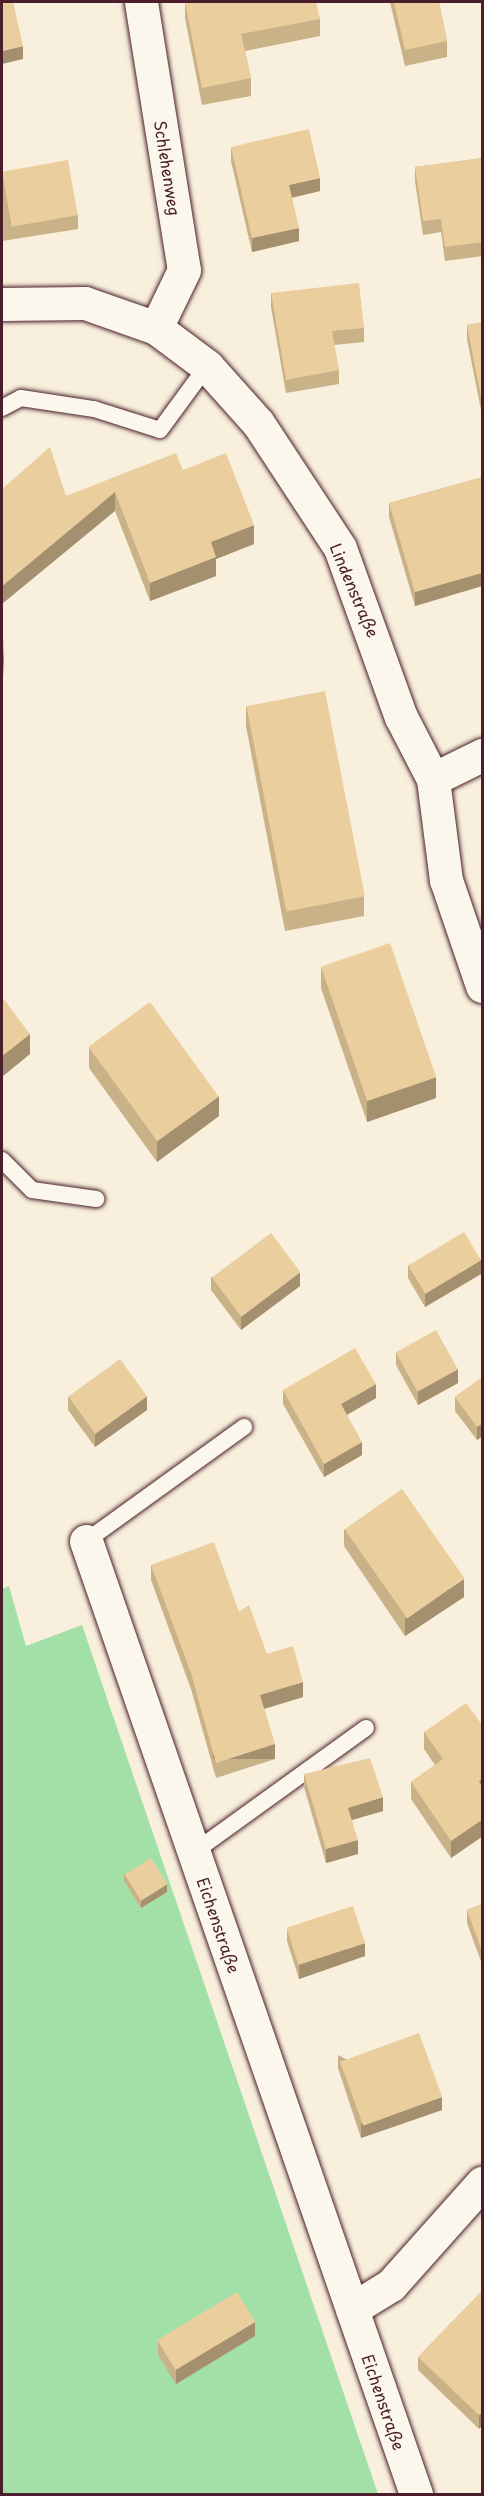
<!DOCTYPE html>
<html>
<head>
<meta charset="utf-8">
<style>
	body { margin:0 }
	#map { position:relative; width:484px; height:2496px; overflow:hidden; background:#f8efdc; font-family:"Playpen Sans",sans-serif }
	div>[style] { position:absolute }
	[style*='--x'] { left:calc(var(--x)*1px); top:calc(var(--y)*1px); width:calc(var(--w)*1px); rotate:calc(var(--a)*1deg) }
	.green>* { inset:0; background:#a3e0a8 }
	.roads { filter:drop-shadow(0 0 2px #4a1f2b) drop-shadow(0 0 2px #4a1f2b) }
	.lane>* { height:16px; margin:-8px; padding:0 8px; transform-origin:8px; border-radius:8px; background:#fbf7ec }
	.street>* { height:33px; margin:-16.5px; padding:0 16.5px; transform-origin:16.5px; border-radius:16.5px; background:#fbf7ec }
	.wall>* { inset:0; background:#c9b188 }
	.shaded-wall>* { inset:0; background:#a4906f; transform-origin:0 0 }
	.building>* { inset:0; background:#eace9e; transform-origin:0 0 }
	span { translate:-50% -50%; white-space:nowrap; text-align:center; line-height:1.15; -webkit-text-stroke:6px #fbf7ec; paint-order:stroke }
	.street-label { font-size:16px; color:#4a1f2b }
	.frame { position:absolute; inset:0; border:3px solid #4a1f2b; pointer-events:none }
</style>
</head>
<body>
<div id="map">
	<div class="green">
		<div style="clip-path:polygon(9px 1586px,26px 1646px,82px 1625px,378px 2494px,2px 2494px,2px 1589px)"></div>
	</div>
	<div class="roads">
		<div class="lane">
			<div style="--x:2;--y:408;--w:21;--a:-28"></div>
			<div style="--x:21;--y:398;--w:74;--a:8.6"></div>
			<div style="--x:94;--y:409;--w:69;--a:17.7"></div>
			<div style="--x:160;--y:430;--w:79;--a:-53.7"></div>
			<div style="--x:2;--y:1160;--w:42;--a:45"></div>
			<div style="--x:32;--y:1190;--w:65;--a:8"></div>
			<div style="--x:86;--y:1541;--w:195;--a:-35.8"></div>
			<div style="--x:194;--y:1852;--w:212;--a:-35.8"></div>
		</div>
		<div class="street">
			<div style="--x:141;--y:2;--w:271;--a:80.9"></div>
			<div style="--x:184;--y:270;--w:64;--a:115.8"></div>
			<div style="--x:2;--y:304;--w:83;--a:-0.7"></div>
			<div style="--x:85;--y:303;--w:75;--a:19.4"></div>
			<div style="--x:156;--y:328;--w:64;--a:36.7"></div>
			<div style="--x:207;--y:366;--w:76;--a:48.2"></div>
			<div style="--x:258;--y:423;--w:149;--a:56.7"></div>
			<div style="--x:340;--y:548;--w:180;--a:70.2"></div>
			<div style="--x:401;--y:717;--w:70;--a:62.7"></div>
			<div style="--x:433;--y:779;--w:102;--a:82.7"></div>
			<div style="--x:446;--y:880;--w:112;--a:71.2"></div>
			<div style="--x:433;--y:779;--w:55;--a:-26.1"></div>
			<div style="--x:86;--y:1541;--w:1009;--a:70.9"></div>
			<div style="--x:352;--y:2309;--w:46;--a:-31.6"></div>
			<div style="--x:391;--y:2285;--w:137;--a:-48.3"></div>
		</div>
	</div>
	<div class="wall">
		<div style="clip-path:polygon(185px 2px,320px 19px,320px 36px,245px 51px,251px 78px,251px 96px,202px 105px,185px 18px)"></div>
		<div style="clip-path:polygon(390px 2px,439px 2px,447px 41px,447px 57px,405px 66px)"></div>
		<div style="clip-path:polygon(231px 147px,320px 191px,292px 198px,299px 241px,252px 252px,231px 161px)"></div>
		<div style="clip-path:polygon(483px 158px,483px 256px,445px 261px,441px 232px,423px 235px,415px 181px,415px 167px)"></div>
		<div style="clip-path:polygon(2px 171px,78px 215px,78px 229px,2px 241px)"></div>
		<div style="clip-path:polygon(271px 293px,364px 328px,364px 342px,334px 345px,339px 370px,339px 384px,286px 393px,271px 307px)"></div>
		<div style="clip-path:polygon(483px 322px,482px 415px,467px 339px,467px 325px)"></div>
		<div style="clip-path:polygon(183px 470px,254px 544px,216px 559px,216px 576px,150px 601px,115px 511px,66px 496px)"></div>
		<div style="clip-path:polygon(483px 477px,482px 586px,415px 606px,389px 517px,389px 503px)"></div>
		<div style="clip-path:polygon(246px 706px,364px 896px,364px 916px,285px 931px,246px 726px)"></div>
		<div style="clip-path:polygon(321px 967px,436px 1098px,367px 1122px,321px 988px)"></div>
		<div style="clip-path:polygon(89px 1048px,219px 1116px,157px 1162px,89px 1068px)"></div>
		<div style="clip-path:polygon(408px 1265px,481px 1274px,425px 1307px,408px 1278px)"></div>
		<div style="clip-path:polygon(211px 1277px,300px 1286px,241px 1330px,211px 1290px)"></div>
		<div style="clip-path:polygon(396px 1352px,458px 1383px,418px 1405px,396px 1365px)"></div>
		<div style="clip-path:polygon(483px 1377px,483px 1436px,477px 1440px,455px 1411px,455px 1397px)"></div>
		<div style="clip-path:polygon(283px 1390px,376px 1398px,347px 1415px,362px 1455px,324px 1477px,283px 1404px)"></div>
		<div style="clip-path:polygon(68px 1397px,147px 1410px,95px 1447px,68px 1410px)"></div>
		<div style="clip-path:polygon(344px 1529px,464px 1597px,405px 1636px,344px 1546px)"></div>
		<div style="clip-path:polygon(151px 1565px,239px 1612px,267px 1654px,303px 1697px,264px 1709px,275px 1759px,216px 1778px,191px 1689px,151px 1580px)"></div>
		<div style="clip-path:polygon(483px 1726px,483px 1836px,451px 1858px,411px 1799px,411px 1782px,435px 1765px,424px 1749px,424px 1732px)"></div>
		<div style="clip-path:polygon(304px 1774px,383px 1811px,352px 1820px,358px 1854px,326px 1863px,304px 1787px)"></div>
		<div style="clip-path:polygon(124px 1873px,167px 1892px,141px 1908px,124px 1881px)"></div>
		<div style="clip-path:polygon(483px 1904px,483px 1967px,467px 1923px,467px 1910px)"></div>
		<div style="clip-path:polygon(287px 1928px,365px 1956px,299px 1979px,287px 1941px)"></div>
		<div style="clip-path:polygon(338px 2055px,442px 2110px,361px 2138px,338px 2068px)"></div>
		<div style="clip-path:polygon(483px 2290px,479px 2429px,418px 2370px,418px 2357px)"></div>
		<div style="clip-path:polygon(255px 2336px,176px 2384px,158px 2355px,158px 2341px)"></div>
	</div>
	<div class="shaded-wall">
		<div style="clip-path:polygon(23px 46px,23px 59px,2px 64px,2px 51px)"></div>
		<div style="clip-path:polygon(320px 178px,320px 191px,289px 198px,289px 185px)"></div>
		<div style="clip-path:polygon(299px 228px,299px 241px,252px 252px,252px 238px)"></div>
		<div style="clip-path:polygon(115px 492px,115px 511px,2px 604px,2px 586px)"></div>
		<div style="clip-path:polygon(254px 525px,254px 544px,216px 559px,216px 576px,150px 601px,150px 583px,211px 542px)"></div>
		<div style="clip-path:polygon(482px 573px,482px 586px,415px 606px,415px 592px)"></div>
		<div style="clip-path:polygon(4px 641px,4px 662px,2px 694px,2px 674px)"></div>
		<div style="clip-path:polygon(30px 1034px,30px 1054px,2px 1077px,2px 1056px)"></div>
		<div style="clip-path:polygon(436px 1077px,436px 1098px,367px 1122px,367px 1101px)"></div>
		<div style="clip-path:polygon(219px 1096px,219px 1116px,157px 1162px,157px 1141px)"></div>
		<div style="clip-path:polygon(481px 1260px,481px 1274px,425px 1307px,425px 1294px)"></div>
		<div style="clip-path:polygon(300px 1272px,300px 1286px,241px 1330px,241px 1316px)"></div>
		<div style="clip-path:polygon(458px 1369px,458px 1383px,418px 1405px,418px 1391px)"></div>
		<div style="clip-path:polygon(376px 1384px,376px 1398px,341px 1418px,341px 1404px)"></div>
		<div style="clip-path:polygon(147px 1396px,147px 1410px,95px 1447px,95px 1434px)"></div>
		<div style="clip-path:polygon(483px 1423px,483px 1436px,477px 1440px,477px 1427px)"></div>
		<div style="clip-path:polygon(362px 1442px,362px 1455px,324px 1477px,324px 1464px)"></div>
		<div style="clip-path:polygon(464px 1579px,464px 1597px,405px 1636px,405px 1619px)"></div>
		<div style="clip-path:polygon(303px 1682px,303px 1697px,260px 1710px,260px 1695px)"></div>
		<div style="left:275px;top:1744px;width:15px;height:62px;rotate:90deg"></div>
		<div style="clip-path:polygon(483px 1778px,483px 1795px,479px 1781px)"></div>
		<div style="clip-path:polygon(383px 1797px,383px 1811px,348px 1821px,348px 1808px)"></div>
		<div style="clip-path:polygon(483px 1819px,483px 1836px,451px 1858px,451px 1841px)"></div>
		<div style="clip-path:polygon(358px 1840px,358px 1854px,326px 1863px,326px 1849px)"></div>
		<div style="clip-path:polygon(167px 1884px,167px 1892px,141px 1908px,141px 1900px)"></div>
		<div style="clip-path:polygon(365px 1943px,365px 1956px,299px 1979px,299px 1965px)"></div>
		<div style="clip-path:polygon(442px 2097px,442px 2110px,361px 2138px,361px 2124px)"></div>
		<div style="clip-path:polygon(255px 2322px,255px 2336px,176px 2384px,176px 2370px)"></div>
		<div style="clip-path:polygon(483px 2412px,483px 2425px,479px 2429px,479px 2415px)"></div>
	</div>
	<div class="building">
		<div style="clip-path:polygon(2px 2px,13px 2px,23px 46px,2px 51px)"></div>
		<div style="clip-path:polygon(185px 2px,316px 2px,320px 19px,241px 34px,251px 78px,202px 88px)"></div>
		<div style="clip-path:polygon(394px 2px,439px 2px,447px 41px,405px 50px)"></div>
		<div style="clip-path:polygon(309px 129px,320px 178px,289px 185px,299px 228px,252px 238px,231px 147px)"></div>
		<div style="clip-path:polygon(483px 158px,483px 207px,481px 208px,483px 218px,483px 242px,445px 247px,441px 219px,423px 221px,415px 167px)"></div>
		<div style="left:68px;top:160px;width:56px;height:67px;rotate:80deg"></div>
		<div style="clip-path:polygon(359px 283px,364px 328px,332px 331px,339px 370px,286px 380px,271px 293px)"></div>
		<div style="clip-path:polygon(483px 322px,483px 402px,482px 402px,467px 325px)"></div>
		<div style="clip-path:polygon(50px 447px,66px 496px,176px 453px,183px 470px,226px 453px,254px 525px,211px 542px,216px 557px,150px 583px,115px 492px,2px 586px,2px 489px)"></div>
		<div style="clip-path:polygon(483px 477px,483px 566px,480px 567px,482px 573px,415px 592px,389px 503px)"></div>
		<div style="clip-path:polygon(2px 641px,4px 641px,2px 674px)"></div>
		<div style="left:325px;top:691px;width:209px;height:80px;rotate:79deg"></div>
		<div style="left:390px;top:943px;width:142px;height:73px;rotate:71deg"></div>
		<div style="clip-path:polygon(2px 997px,30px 1034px,2px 1056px)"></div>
		<div style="left:150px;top:1002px;width:117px;height:76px;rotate:54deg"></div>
		<div style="left:464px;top:1232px;width:33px;height:65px;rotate:59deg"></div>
		<div style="left:271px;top:1233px;width:49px;height:74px;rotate:53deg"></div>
		<div style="left:436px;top:1330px;width:45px;height:46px;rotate:61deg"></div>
		<div style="clip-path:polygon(355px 1348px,376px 1384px,341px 1404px,362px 1442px,324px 1464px,283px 1390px)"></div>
		<div style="left:120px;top:1359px;width:46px;height:64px;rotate:54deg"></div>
		<div style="clip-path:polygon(483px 1377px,483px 1423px,477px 1427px,455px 1397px)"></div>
		<div style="left:402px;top:1489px;width:109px;height:70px;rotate:55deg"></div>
		<div style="clip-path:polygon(214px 1542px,239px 1612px,249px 1605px,267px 1654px,293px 1646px,303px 1682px,260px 1695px,275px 1744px,216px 1763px,191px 1673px,151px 1565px)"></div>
		<div style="clip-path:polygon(466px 1703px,483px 1726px,483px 1778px,479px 1781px,483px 1790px,483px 1819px,451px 1841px,411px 1782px,443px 1759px,424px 1732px)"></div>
		<div style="clip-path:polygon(370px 1758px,383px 1797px,348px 1808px,358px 1840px,326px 1849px,304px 1774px)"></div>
		<div style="left:151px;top:1858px;width:31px;height:31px;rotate:58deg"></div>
		<div style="clip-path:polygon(483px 1904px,483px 1954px,467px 1910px)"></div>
		<div style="left:353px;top:1906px;width:39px;height:70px;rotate:72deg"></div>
		<div style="left:419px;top:2033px;width:68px;height:84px;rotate:70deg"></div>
		<div style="clip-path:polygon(483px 2290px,483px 2412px,479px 2415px,418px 2357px)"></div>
		<div style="left:237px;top:2292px;width:35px;height:93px;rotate:59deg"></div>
	</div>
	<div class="street-label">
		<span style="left:168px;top:168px;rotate:81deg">Schlehenweg</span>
		<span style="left:355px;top:590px;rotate:67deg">Lindenstraße</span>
		<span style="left:219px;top:1925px;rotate:71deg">Eichenstraße</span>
		<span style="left:384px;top:2402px;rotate:71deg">Eichenstraße</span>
	</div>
	<div class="frame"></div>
</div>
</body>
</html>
